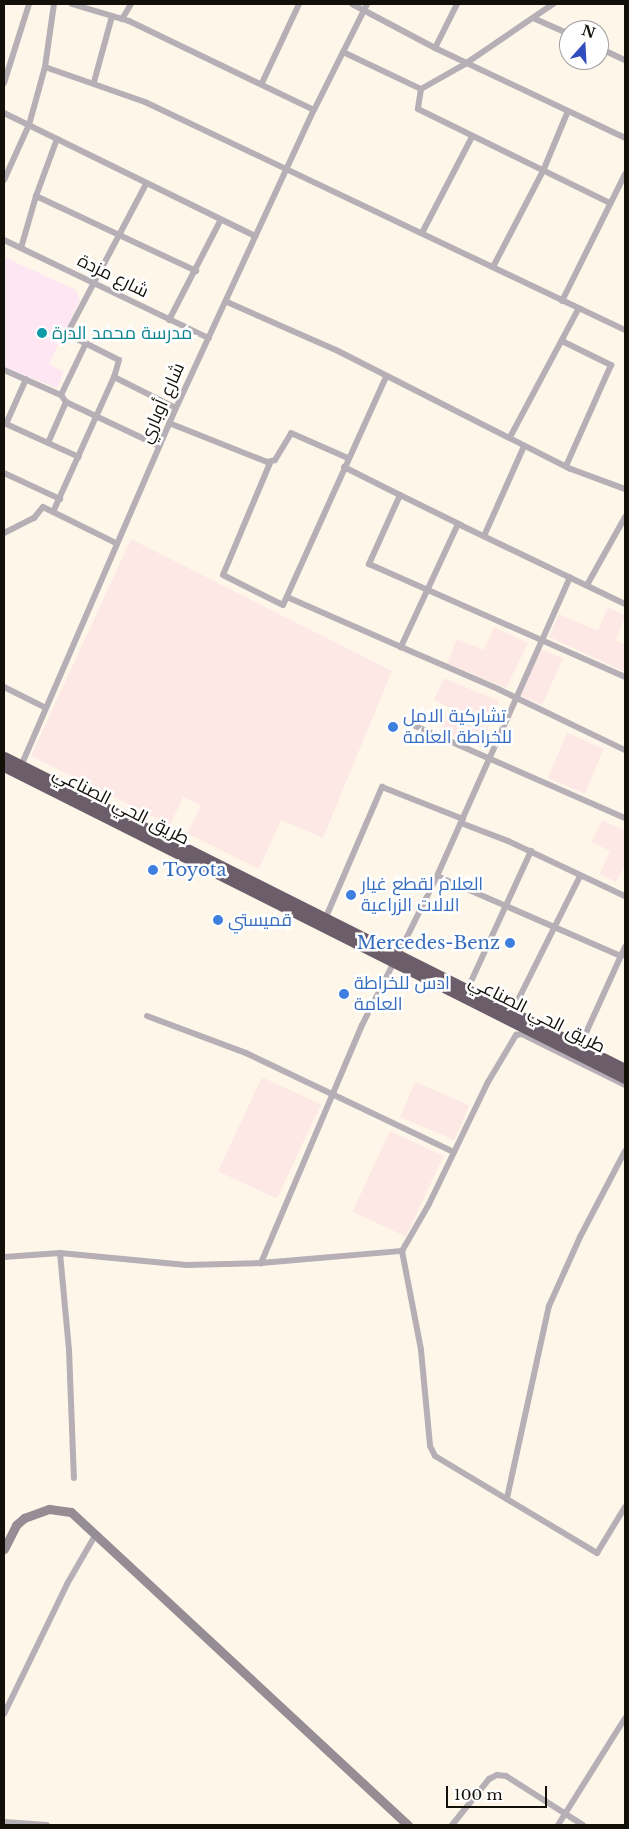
<!DOCTYPE html>
<html>
<head>
<meta charset="utf-8">
<style>
	body { margin:0 }
	#map { position:relative; width:629px; height:1829px; overflow:hidden; background:#fef7e9; font-family:"Libre Baskerville",Cairo,serif }
	div>[style] { position:absolute }
	[style*='--x'] { left:calc(var(--x)*1px); top:calc(var(--y)*1px); width:calc(var(--w)*1px); rotate:calc(var(--a)*1deg) }
	.industrial>* { inset:0; background:#fee8e5; transform-origin:0 0 }
	.education>* { inset:0; background:#fee6f2 }
	.street>* { height:6px; margin:-3px; padding:0 3px; transform-origin:3px; border-radius:3px; background:#b6afb5 }
	.secondary>* { height:9px; margin:-4.5px; padding:0 4.5px; transform-origin:4.5px; border-radius:4.5px; background:#968c94 }
	.highway>* { height:11px; margin:-5.5px; padding:0 5.5px; transform-origin:5.5px; border-radius:5.5px; background:#6b5d69 }
	.dots>* { width:14px; height:14px; translate:-50% -50%; box-sizing:border-box; border:2px solid #fff; border-radius:50% }
	span { translate:-50% -50%; white-space:nowrap; text-align:center; line-height:1.15; -webkit-text-stroke:5px #fff; paint-order:stroke }
	.street-label { font-size:18px; color:#13100a }
	.culture-label { font-size:18px; color:#0d838f }
	.left { translate:0 -50%; text-align:left }
	.shop-label { font-size:18px; color:#366cbe }
	.right { translate:-100% -50%; text-align:right }
	.frame { position:absolute; inset:0; border:5px solid #13100a; pointer-events:none }
	.north { position:absolute; left:559px; top:20px; width:50px; height:50px; box-sizing:border-box; background:#fff; border:1px solid #a19f9d; border-radius:50%; rotate:19deg; font-size:14px; font-weight:700; line-height:20px; text-align:center; color:#13100a }
	.north::after { content:''; display:block; margin:auto; width:18px; height:22px; background:#304cbd; clip-path:polygon(50% 0,100% 100%,50% 72%,0 100%) }
	.scale { position:absolute; left:446px; top:1786px; width:101px; height:22px; box-sizing:border-box; border:2px solid #13100a; border-top:0; padding-left:6px; font-size:15px; line-height:18px; white-space:nowrap; color:#13100a; -webkit-text-stroke:4px #fff; paint-order:stroke }
</style>
</head>
<body>
<div id="map">
	<div class="industrial">
		<div style="clip-path:polygon(131px 539px,392px 671px,323px 838px,281px 820px,259px 869px,187px 833px,201px 806px,196px 803px,183px 797px,170px 825px,31px 756px)"></div>
		<div style="clip-path:polygon(608px 607px,625px 616px,616px 640px,625px 645px,625px 672px,549px 637px,559px 614px,598px 631px)"></div>
		<div style="clip-path:polygon(494px 627px,528px 643px,506px 688px,447px 663px,457px 639px,484px 650px)"></div>
		<div style="left:541px;top:649px;width:24px;height:51px;rotate:24deg"></div>
		<div style="clip-path:polygon(444px 678px,499px 701px,480px 747px,441px 731px,450px 708px,434px 700px)"></div>
		<div style="left:567px;top:733px;width:40px;height:49px;rotate:23deg"></div>
		<div style="clip-path:polygon(602px 820px,625px 831px,625px 865px,616px 882px,600px 874px,610px 851px,591px 842px)"></div>
		<div style="left:262px;top:1077px;width:65px;height:104px;rotate:25deg"></div>
		<div style="left:415px;top:1082px;width:59px;height:38px;rotate:23deg"></div>
		<div style="left:390px;top:1131px;width:59px;height:89px;rotate:25deg"></div>
	</div>
	<div class="education">
		<div style="clip-path:polygon(4px 257px,76px 290px,80px 300px,49px 364px,64px 372px,57px 388px,4px 367px)"></div>
	</div>
	<div class="street">
		<div style="--x:72;--y:4;--w:59;--a:16.6"></div>
		<div style="--x:129;--y:21;--w:205;--a:25.7"></div>
		<div style="--x:352;--y:4;--w:94;--a:27.9"></div>
		<div style="--x:435;--y:48;--w:49;--a:-63.4"></div>
		<div style="--x:533;--y:18;--w:39;--a:24"></div>
		<div style="--x:122;--y:19;--w:17;--a:-59"></div>
		<div style="--x:435;--y:48;--w:210;--a:25.3"></div>
		<div style="--x:599;--y:48;--w:29;--a:25"></div>
		<div style="--x:343;--y:52;--w:86;--a:25.4"></div>
		<div style="--x:421;--y:89;--w:51;--a:-29.6"></div>
		<div style="--x:465;--y:64;--w:107;--a:-34.3"></div>
		<div style="--x:45;--y:67;--w:106;--a:19.3"></div>
		<div style="--x:145;--y:102;--w:531;--a:25.41"></div>
		<div style="--x:94;--y:82;--w:68;--a:-74.7"></div>
		<div style="--x:4;--y:83;--w:83;--a:-72.4"></div>
		<div style="--x:262;--y:83;--w:87;--a:-64.9"></div>
		<div style="--x:421;--y:89;--w:20;--a:99"></div>
		<div style="--x:418;--y:109;--w:214;--a:26.1"></div>
		<div style="--x:4;--y:113;--w:280;--a:26.1"></div>
		<div style="--x:4;--y:180;--w:60;--a:-65.6"></div>
		<div style="--x:29;--y:125;--w:60;--a:-74.6"></div>
		<div style="--x:45;--y:67;--w:64;--a:-81.9"></div>
		<div style="--x:146;--y:184;--w:170;--a:117.8"></div>
		<div style="--x:67;--y:334;--w:58;--a:26.6"></div>
		<div style="--x:119;--y:360;--w:18;--a:106"></div>
		<div style="--x:114;--y:377;--w:69;--a:26.6"></div>
		<div style="--x:36;--y:196;--w:61;--a:-69.8"></div>
		<div style="--x:422;--y:233;--w:108;--a:-62.5"></div>
		<div style="--x:4;--y:240;--w:227;--a:25.6"></div>
		<div style="--x:21;--y:248;--w:54;--a:-73.9"></div>
		<div style="--x:36;--y:196;--w:177;--a:25.1"></div>
		<div style="--x:493;--y:267;--w:108;--a:-62.5"></div>
		<div style="--x:543;--y:171;--w:65;--a:-67.4"></div>
		<div style="--x:562;--y:301;--w:142;--a:-63.6"></div>
		<div style="--x:227;--y:302;--w:119;--a:23.8"></div>
		<div style="--x:336;--y:350;--w:263;--a:26.9"></div>
		<div style="--x:571;--y:469;--w:58;--a:20.3"></div>
		<div style="--x:169;--y:320;--w:111;--a:-62.7"></div>
		<div style="--x:562;--y:341;--w:55;--a:26.1"></div>
		<div style="--x:611;--y:365;--w:111;--a:114"></div>
		<div style="--x:4;--y:370;--w:62;--a:23.7"></div>
		<div style="--x:61;--y:395;--w:9;--a:54"></div>
		<div style="--x:61;--y:395;--w:58;--a:-64.3"></div>
		<div style="--x:66;--y:402;--w:103;--a:25.3"></div>
		<div style="--x:4;--y:423;--w:82;--a:24.4"></div>
		<div style="--x:169;--y:423;--w:105;--a:21.7"></div>
		<div style="--x:267;--y:462;--w:8;--a:-14"></div>
		<div style="--x:275;--y:460;--w:31;--a:-59"></div>
		<div style="--x:291;--y:433;--w:62;--a:23.7"></div>
		<div style="--x:6;--y:424;--w:49;--a:-66"></div>
		<div style="--x:510;--y:437;--w:146;--a:-61.9"></div>
		<div style="--x:48;--y:443;--w:45;--a:-66.3"></div>
		<div style="--x:270;--y:463;--w:121;--a:112.8"></div>
		<div style="--x:223;--y:575;--w:67;--a:26.6"></div>
		<div style="--x:283;--y:605;--w:250;--a:-65.7"></div>
		<div style="--x:344;--y:467;--w:63;--a:26.6"></div>
		<div style="--x:400;--y:495;--w:76;--a:114.2"></div>
		<div style="--x:369;--y:564;--w:280;--a:23.8"></div>
		<div style="--x:4;--y:473;--w:62;--a:24.9"></div>
		<div style="--x:400;--y:495;--w:68;--a:26.2"></div>
		<div style="--x:53;--y:512;--w:148;--a:-65.7"></div>
		<div style="--x:4;--y:533;--w:34;--a:-27"></div>
		<div style="--x:34;--y:518;--w:14;--a:-51"></div>
		<div style="--x:43;--y:507;--w:81;--a:26.3"></div>
		<div style="--x:484;--y:536;--w:98;--a:-66"></div>
		<div style="--x:587;--y:585;--w:78;--a:-60.8"></div>
		<div style="--x:287;--y:597;--w:124;--a:23.7"></div>
		<div style="--x:625;--y:604;--w:185;--a:-154.4"></div>
		<div style="--x:458;--y:524;--w:136;--a:114.9"></div>
		<div style="--x:401;--y:647;--w:106;--a:23.4"></div>
		<div style="--x:498;--y:689;--w:141;--a:25.7"></div>
		<div style="--x:4;--y:687;--w:45;--a:26.6"></div>
		<div style="--x:413;--y:725;--w:232;--a:23.7"></div>
		<div style="--x:21;--y:766;--w:390;--a:-66.6"></div>
		<div style="--x:176;--y:408;--w:328;--a:-65.2"></div>
		<div style="--x:314;--y:110;--w:119;--a:-63.4"></div>
		<div style="--x:461;--y:823;--w:50;--a:21"></div>
		<div style="--x:508;--y:841;--w:129;--a:25.2"></div>
		<div style="--x:437;--y:876;--w:201;--a:23.5"></div>
		<div style="--x:326;--y:917;--w:142;--a:-66.7"></div>
		<div style="--x:382;--y:787;--w:87;--a:21.6"></div>
		<div style="--x:399;--y:953;--w:86;--a:-63.7"></div>
		<div style="--x:437;--y:876;--w:327;--a:-66"></div>
		<div style="--x:394;--y:962;--w:71;--a:116.9"></div>
		<div style="--x:362;--y:1025;--w:259;--a:113"></div>
		<div style="--x:261;--y:1263;--w:142;--a:-4.9"></div>
		<div style="--x:402;--y:1251;--w:54;--a:-60.1"></div>
		<div style="--x:429;--y:1204;--w:136;--a:-64.2"></div>
		<div style="--x:488;--y:1082;--w:55;--a:-59.2"></div>
		<div style="--x:516;--y:1035;--w:6;--a:-9"></div>
		<div style="--x:522;--y:1034;--w:115;--a:26.3"></div>
		<div style="--x:468;--y:988;--w:151;--a:-65.3"></div>
		<div style="--x:513;--y:1010;--w:150;--a:-63.4"></div>
		<div style="--x:147;--y:1016;--w:106;--a:20.5"></div>
		<div style="--x:246;--y:1053;--w:230;--a:25.5"></div>
		<div style="--x:580;--y:1046;--w:109;--a:-65.6"></div>
		<div style="--x:402;--y:1251;--w:101;--a:79.1"></div>
		<div style="--x:421;--y:1350;--w:96;--a:84.6"></div>
		<div style="--x:430;--y:1446;--w:11;--a:63"></div>
		<div style="--x:435;--y:1456;--w:189;--a:30.9"></div>
		<div style="--x:597;--y:1553;--w:54;--a:-58.7"></div>
		<div style="--x:60;--y:1253;--w:97;--a:84.7"></div>
		<div style="--x:69;--y:1350;--w:128;--a:87.8"></div>
		<div style="--x:4;--y:1257;--w:56;--a:-4.1"></div>
		<div style="--x:60;--y:1253;--w:127;--a:5.4"></div>
		<div style="--x:186;--y:1265;--w:75;--a:-1.5"></div>
		<div style="--x:507;--y:1498;--w:197;--a:-77.7"></div>
		<div style="--x:549;--y:1306;--w:76;--a:-65.8"></div>
		<div style="--x:580;--y:1237;--w:97;--a:-62.4"></div>
		<div style="--x:4;--y:1714;--w:144;--a:-64.1"></div>
		<div style="--x:67;--y:1584;--w:58;--a:-59.9"></div>
		<div style="--x:4;--y:1822;--w:43;--a:4"></div>
		<div style="--x:452;--y:1825;--w:59;--a:-51.2"></div>
		<div style="--x:489;--y:1779;--w:9;--a:-27"></div>
		<div style="--x:497;--y:1775;--w:9;--a:6"></div>
		<div style="--x:506;--y:1776;--w:91;--a:32.5"></div>
		<div style="--x:558;--y:1825;--w:126;--a:-57.9"></div>
	</div>
	<div class="secondary">
		<div style="--x:4;--y:1549;--w:27;--a:-63"></div>
		<div style="--x:16;--y:1525;--w:11;--a:-41"></div>
		<div style="--x:24;--y:1518;--w:27;--a:-20"></div>
		<div style="--x:49;--y:1509;--w:22;--a:8"></div>
		<div style="--x:71;--y:1512;--w:460;--a:42.9"></div>
	</div>
	<div class="highway">
		<div style="--x:4;--y:757;--w:695;--a:26.68"></div>
		<div style="--x:4;--y:766;--w:695;--a:26.68"></div>
	</div>
	<div class="dots">
		<div style="left:42px;top:333px;background:#0f9aa8"></div>
		<div style="left:393px;top:727px;background:#3f7fe0"></div>
		<div style="left:153px;top:870px;background:#3f7fe0"></div>
		<div style="left:351px;top:895px;background:#3f7fe0"></div>
		<div style="left:218px;top:920px;background:#3f7fe0"></div>
		<div style="left:510px;top:943px;background:#3f7fe0"></div>
		<div style="left:344px;top:994px;background:#3f7fe0"></div>
	</div>
	<div class="street-label">
		<span style="left:113px;top:276px;rotate:26deg">شارع مزدة</span>
		<span style="left:162px;top:403px;rotate:-66deg">شارع أوباري</span>
		<span style="left:121px;top:806px;rotate:27deg">طريق الحي الصناعي</span>
		<span style="left:537px;top:1014px;rotate:27deg">طريق الحي الصناعي</span>
	</div>
	<div class="culture-label">
		<span class="left" style="left:52px;top:333px">مدرسة محمد الدرة</span>
	</div>
	<div class="shop-label">
		<span class="left" style="left:403px;top:727px">تشاركية الامل<br>للخراطة العامة</span>
		<span class="left" style="left:163px;top:870px">Toyota</span>
		<span class="left" style="left:361px;top:895px">العلام لقطع غيار<br>الالات الزراعية</span>
		<span class="left" style="left:228px;top:920px">قميستي</span>
		<span class="right" style="left:500px;top:943px">Mercedes-Benz</span>
		<span class="left" style="left:354px;top:994px">ادس للخراطة<br>العامة</span>
	</div>
	<div class="frame"></div>
	<div class="north">N</div>
	<div class="scale">100 m</div>
</div>
</body>
</html>
